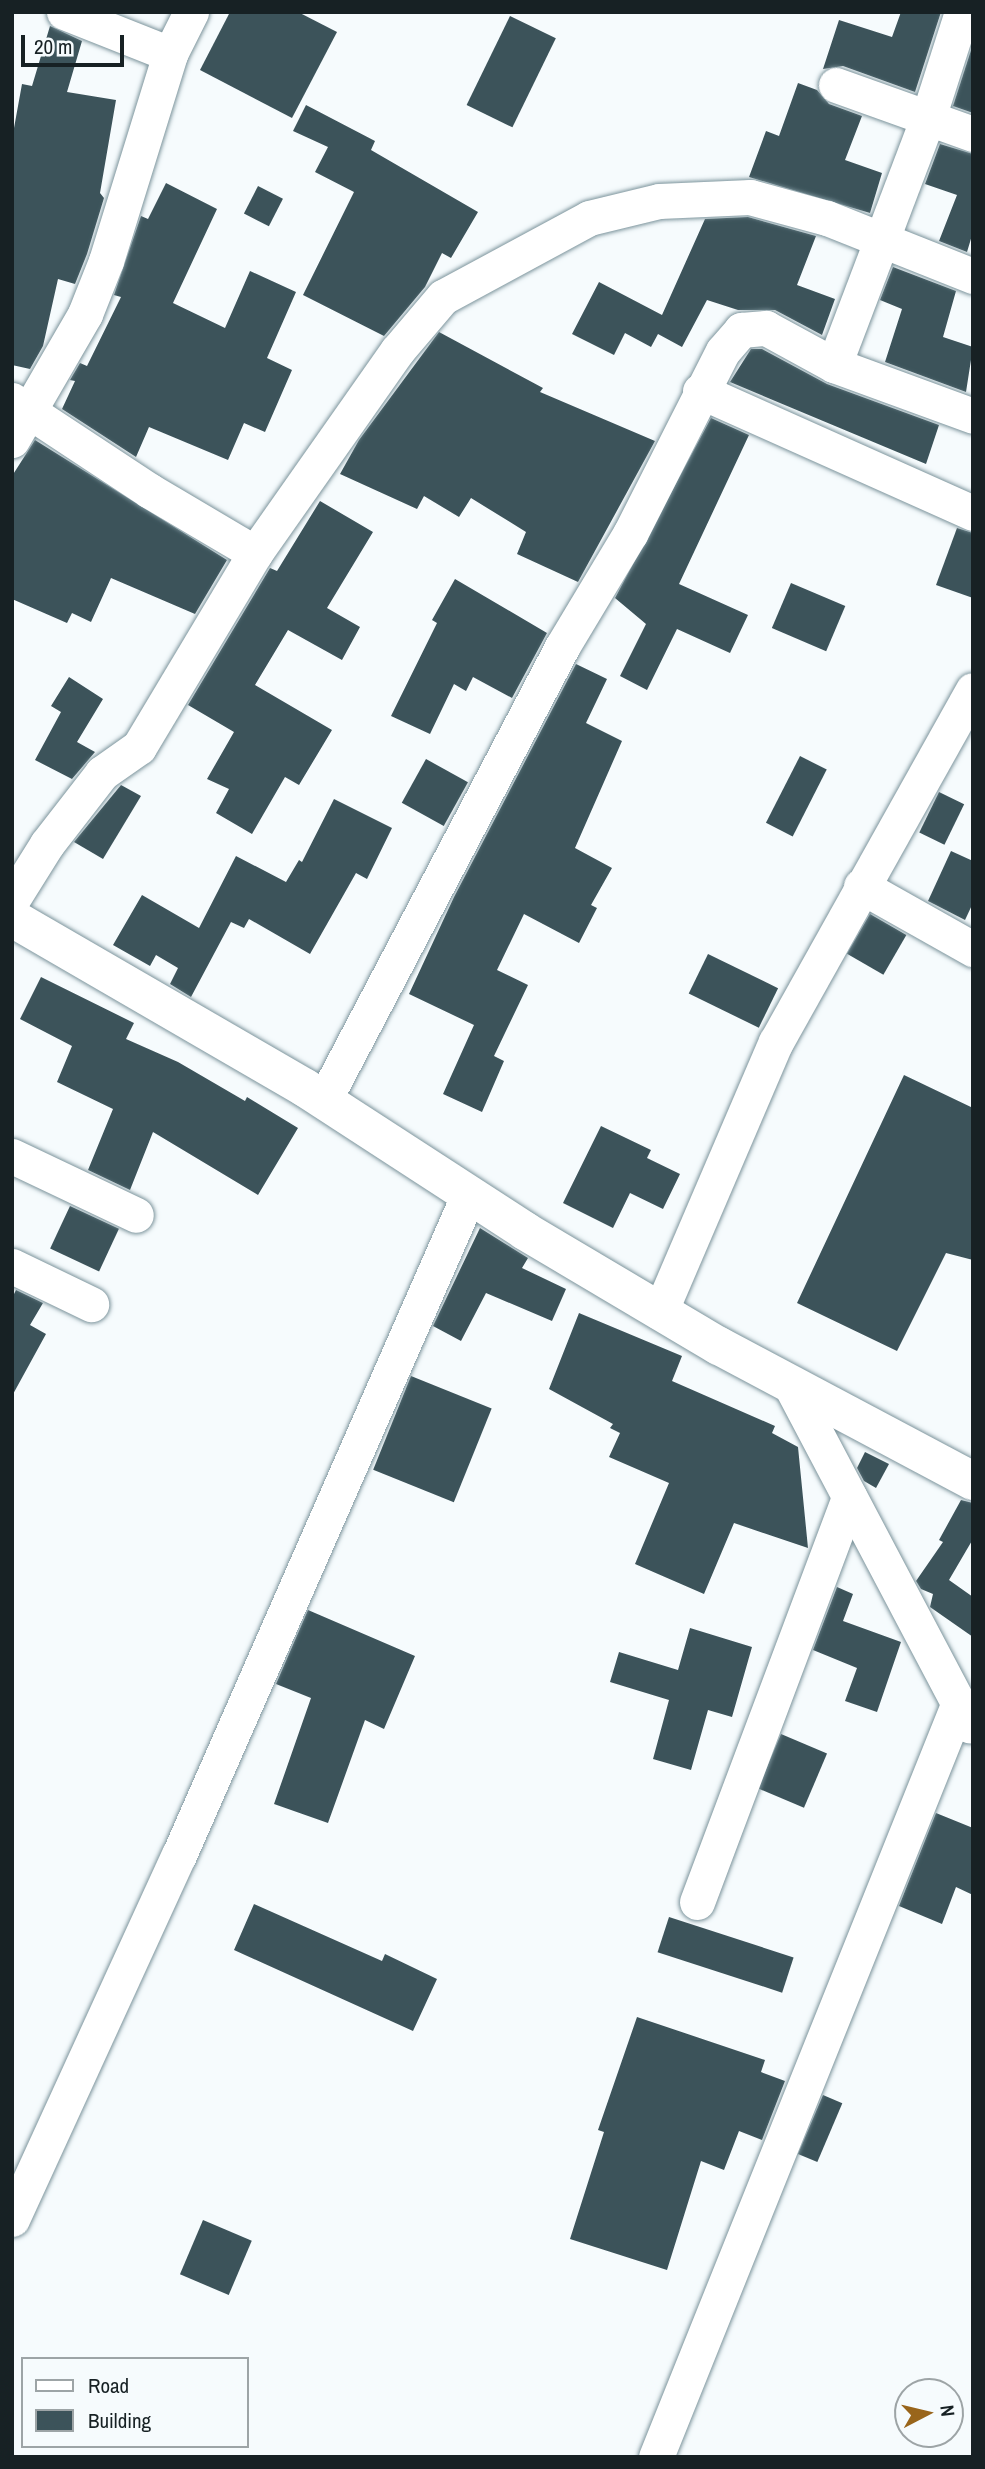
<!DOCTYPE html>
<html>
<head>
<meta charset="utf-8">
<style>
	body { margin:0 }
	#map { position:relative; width:985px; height:2469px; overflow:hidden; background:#f6fbfd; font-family:"Archivo Narrow",sans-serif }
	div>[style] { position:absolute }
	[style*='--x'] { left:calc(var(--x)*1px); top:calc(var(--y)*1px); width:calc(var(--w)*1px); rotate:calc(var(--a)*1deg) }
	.building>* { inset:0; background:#3c535a; transform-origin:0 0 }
	.roads { filter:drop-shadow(0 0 2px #7c949c) drop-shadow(0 0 2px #7c949c) }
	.minor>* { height:35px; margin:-17.5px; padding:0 17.5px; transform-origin:17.5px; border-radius:17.5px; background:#fff }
	.secondary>* { height:38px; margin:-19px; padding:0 19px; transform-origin:19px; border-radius:19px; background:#fff }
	span { translate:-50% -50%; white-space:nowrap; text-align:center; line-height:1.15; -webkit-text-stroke:7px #f6fbfd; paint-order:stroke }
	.frame { position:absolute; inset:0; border:14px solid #172124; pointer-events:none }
	.legend { position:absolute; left:21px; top:2357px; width:228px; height:91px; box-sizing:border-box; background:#f6fbfd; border:2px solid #9da4a6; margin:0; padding:9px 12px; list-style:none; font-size:21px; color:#172124 }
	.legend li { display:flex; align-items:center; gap:14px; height:35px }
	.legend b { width:35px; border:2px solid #9da4a6 }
	.north { position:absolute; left:894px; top:2378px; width:70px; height:70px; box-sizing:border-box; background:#f6fbfd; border:2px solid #9da4a6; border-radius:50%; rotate:83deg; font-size:19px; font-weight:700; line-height:28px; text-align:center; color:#172124 }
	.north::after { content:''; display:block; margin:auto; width:24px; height:32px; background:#99651b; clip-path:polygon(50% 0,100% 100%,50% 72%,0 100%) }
	.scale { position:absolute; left:21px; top:35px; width:103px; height:32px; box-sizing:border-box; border:4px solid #172124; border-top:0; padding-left:9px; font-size:21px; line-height:24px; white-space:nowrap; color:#172124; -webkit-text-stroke:5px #f6fbfd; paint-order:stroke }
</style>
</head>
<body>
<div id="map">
	<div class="building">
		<div style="clip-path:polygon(230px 12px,298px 12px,337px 32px,292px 118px,200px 70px)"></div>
		<div style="clip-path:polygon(901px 12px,941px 12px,915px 92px,843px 66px,823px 69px,839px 20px,892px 37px)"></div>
		<div style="left:510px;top:16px;width:51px;height:99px;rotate:26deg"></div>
		<div style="clip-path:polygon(50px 26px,82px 41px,67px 92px,116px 100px,100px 193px,104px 198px,87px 254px,75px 284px,58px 279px,43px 346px,30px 369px,12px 365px,12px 139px,22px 84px,32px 86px)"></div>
		<div style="clip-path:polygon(973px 44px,973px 113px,953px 106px)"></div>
		<div style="clip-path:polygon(798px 83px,817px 90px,829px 104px,862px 116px,845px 160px,882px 173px,870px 213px,749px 177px,766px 131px,779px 136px)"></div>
		<div style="clip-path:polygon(306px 105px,375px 141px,371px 150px,478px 212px,451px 258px,442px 253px,425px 287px,384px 336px,303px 295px,354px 192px,315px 172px,328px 147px,293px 131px)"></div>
		<div style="clip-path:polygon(940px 144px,973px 154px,973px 232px,967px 252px,939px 241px,957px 195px,925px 184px)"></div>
		<div style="clip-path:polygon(166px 183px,217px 209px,173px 303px,225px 328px,250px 271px,296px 292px,267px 358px,292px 370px,265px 432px,244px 423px,228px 460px,149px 427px,136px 457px,62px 409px,75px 381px,70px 380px,80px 363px,87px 366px,121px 297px,114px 295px,141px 216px,148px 219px)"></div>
		<div style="left:258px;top:186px;width:28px;height:31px;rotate:27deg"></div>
		<div style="clip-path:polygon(748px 217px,816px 236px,797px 285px,835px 299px,822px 335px,775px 310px,738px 310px,707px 300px,682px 347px,658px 334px,651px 347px,625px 333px,614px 355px,572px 334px,599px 282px,662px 315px,705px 219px)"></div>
		<div style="clip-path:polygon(893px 267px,956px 291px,943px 337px,973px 347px,966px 392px,885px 362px,902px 309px,880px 300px)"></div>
		<div style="clip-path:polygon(439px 332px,543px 388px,540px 392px,655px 441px,578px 582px,517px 554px,526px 532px,471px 498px,459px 517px,424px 496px,417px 509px,340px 474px,359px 440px)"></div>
		<div style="clip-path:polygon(751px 349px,762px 349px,827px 384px,939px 425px,926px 464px,730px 382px)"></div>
		<div style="clip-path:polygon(711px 418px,749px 435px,679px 584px,748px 615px,730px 653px,677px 629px,647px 690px,620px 676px,646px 624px,615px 598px)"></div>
		<div style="clip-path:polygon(35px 440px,227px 560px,195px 614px,111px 578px,91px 622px,72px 613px,67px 623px,12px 599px,12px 476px)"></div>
		<div style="clip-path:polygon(320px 501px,373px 532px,327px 608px,360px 627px,342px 660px,288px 630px,255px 685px,332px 730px,299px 785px,285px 777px,252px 834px,216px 813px,229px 789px,207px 779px,234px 732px,188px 705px,270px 568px,277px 571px)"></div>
		<div style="clip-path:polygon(957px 528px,973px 533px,973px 598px,936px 585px)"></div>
		<div style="clip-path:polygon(455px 579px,547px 633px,512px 698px,473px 677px,466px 691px,454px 684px,430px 734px,391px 716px,437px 623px,432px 620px)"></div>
		<div style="left:791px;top:583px;width:59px;height:49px;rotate:23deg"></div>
		<div style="clip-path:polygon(576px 664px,607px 679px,586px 723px,622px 741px,575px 848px,612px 868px,591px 905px,597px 908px,579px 943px,524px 914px,497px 970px,528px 985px,494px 1056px,504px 1061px,482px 1112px,443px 1094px,474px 1025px,409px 994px,454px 897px)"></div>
		<div style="clip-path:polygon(69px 677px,103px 699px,77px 742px,95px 752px,72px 779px,35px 760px,61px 712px,51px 706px)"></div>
		<div style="left:800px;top:756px;width:30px;height:75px;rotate:27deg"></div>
		<div style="left:426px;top:759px;width:48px;height:50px;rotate:29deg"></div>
		<div style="clip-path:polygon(121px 785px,141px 796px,103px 859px,74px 842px)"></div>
		<div style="left:939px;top:792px;width:28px;height:45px;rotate:26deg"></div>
		<div style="clip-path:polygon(334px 799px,392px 828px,367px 879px,356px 873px,310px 954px,249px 919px,244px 928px,231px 922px,191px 997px,170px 984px,178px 968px,156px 955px,150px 966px,113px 945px,142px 895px,199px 928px,236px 856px,286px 882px,299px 860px,302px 862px)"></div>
		<div style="clip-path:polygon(951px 851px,973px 861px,973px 903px,965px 920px,928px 901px)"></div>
		<div style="left:870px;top:914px;width:42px;height:46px;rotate:30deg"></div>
		<div style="left:708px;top:954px;width:78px;height:44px;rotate:26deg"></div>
		<div style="clip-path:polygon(41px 977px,134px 1023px,126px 1039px,178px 1062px,245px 1101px,247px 1097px,298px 1128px,258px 1195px,153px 1132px,130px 1190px,88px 1170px,113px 1109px,57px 1082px,72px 1046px,20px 1019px)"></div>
		<div style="clip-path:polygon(904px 1075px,973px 1108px,973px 1260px,946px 1253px,897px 1351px,797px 1303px)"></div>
		<div style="clip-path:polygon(601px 1126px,651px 1150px,647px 1158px,680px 1174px,663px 1209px,630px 1193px,613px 1228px,563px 1203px)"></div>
		<div style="left:70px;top:1206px;width:54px;height:47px;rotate:25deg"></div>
		<div style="clip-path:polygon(480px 1228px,528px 1258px,522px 1268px,566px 1289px,552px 1321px,486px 1293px,461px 1341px,433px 1326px)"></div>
		<div style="clip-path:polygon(16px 1290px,43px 1303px,30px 1325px,46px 1334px,12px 1396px,12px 1298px)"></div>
		<div style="clip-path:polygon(579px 1313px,682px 1356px,672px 1381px,775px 1426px,772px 1433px,798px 1447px,808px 1548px,734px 1523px,704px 1594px,635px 1564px,669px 1483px,609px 1457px,620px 1433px,610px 1428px,613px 1424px,549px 1389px)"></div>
		<div style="left:411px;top:1376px;width:87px;height:101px;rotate:22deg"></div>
		<div style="clip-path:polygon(865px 1452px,889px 1464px,876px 1488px,864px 1481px,857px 1468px)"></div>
		<div style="clip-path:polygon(961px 1500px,973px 1503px,973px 1539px,949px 1580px,973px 1597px,973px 1637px,930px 1607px,933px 1594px,921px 1589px,916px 1581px,943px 1542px,939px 1540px)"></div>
		<div style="clip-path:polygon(837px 1587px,853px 1594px,843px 1621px,901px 1642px,877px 1712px,845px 1701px,857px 1668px,813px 1650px)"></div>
		<div style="clip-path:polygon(308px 1610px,415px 1656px,384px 1729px,365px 1720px,328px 1823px,274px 1804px,311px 1698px,276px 1684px)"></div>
		<div style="clip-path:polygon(690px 1628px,752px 1647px,732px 1717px,708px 1710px,691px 1770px,653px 1759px,669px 1700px,610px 1682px,619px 1652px,678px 1670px)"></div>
		<div style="left:781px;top:1734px;width:50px;height:59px;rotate:23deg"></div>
		<div style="clip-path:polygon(936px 1813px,973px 1828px,973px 1895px,956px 1887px,942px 1924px,899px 1906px)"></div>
		<div style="clip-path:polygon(254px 1904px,382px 1961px,385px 1954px,437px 1979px,413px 2031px,234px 1950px)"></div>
		<div style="left:669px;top:1917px;width:131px;height:37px;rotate:18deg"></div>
		<div style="clip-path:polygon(637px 2017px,765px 2060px,761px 2072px,785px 2081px,762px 2140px,739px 2131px,724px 2170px,701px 2161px,667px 2270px,570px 2239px,604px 2132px,598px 2130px)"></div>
		<div style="left:823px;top:2095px;width:21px;height:64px;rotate:23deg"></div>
		<div style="left:203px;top:2220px;width:53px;height:59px;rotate:23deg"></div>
	</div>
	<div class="roads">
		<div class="minor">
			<div style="--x:64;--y:12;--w:114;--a:21.6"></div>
			<div style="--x:836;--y:85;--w:145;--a:19.7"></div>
			<div style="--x:834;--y:365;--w:148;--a:20.1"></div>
			<div style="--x:700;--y:391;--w:299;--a:24.1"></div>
			<div style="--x:12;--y:400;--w:165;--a:33.4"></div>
			<div style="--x:150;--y:491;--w:122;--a:30.6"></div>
			<div style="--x:12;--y:440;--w:146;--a:-59.9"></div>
			<div style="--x:85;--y:314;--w:57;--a:-68.4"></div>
			<div style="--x:106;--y:261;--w:217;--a:-72.8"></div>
			<div style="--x:170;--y:54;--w:47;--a:-63.4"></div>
			<div style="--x:861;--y:886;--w:129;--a:29.4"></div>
			<div style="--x:12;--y:900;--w:66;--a:-58"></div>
			<div style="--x:47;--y:844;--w:90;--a:-52.2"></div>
			<div style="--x:102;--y:773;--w:45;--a:-35.1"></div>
			<div style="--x:139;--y:747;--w:226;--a:-59.1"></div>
			<div style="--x:255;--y:553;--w:247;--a:-54.9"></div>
			<div style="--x:397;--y:351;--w:71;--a:-49.6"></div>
			<div style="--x:443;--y:297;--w:166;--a:-28.4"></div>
			<div style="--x:589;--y:218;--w:72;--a:-13.7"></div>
			<div style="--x:659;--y:201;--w:91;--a:-2.5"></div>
			<div style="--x:750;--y:197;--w:80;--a:15.3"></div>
			<div style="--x:827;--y:218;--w:157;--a:21.7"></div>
			<div style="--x:324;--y:1100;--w:512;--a:-62.28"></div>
			<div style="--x:562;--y:647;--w:132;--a:-59"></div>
			<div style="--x:630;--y:534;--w:205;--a:-63.1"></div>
			<div style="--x:723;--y:351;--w:28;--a:-49"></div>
			<div style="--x:741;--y:330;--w:25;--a:-5"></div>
			<div style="--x:766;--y:328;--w:77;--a:28.6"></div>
			<div style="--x:834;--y:365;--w:264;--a:-69.2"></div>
			<div style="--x:928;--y:118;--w:111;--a:-72.2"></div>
			<div style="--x:12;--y:1156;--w:137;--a:25.4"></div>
			<div style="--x:12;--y:1266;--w:88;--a:25.7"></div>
			<div style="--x:660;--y:1312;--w:294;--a:-66.8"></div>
			<div style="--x:776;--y:1042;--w:403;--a:-60.8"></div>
			<div style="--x:790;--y:1384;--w:386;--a:62.2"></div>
			<div style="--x:697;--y:1902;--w:433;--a:-69.4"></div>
			<div style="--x:12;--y:2219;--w:400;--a:-65.4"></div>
			<div style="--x:179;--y:1855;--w:722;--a:-66.31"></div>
			<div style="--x:656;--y:2457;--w:810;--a:-68.12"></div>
		</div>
		<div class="secondary">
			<div style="--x:12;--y:918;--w:339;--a:30.1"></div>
			<div style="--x:305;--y:1088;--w:262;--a:33"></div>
			<div style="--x:525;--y:1231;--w:226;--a:30.7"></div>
			<div style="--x:719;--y:1346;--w:288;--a:28"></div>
		</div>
	</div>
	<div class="frame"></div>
	<ul class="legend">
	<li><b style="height:9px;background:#fff"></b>Road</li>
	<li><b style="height:19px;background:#3c535a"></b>Building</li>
	</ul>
	<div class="north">N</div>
	<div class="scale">20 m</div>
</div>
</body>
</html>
